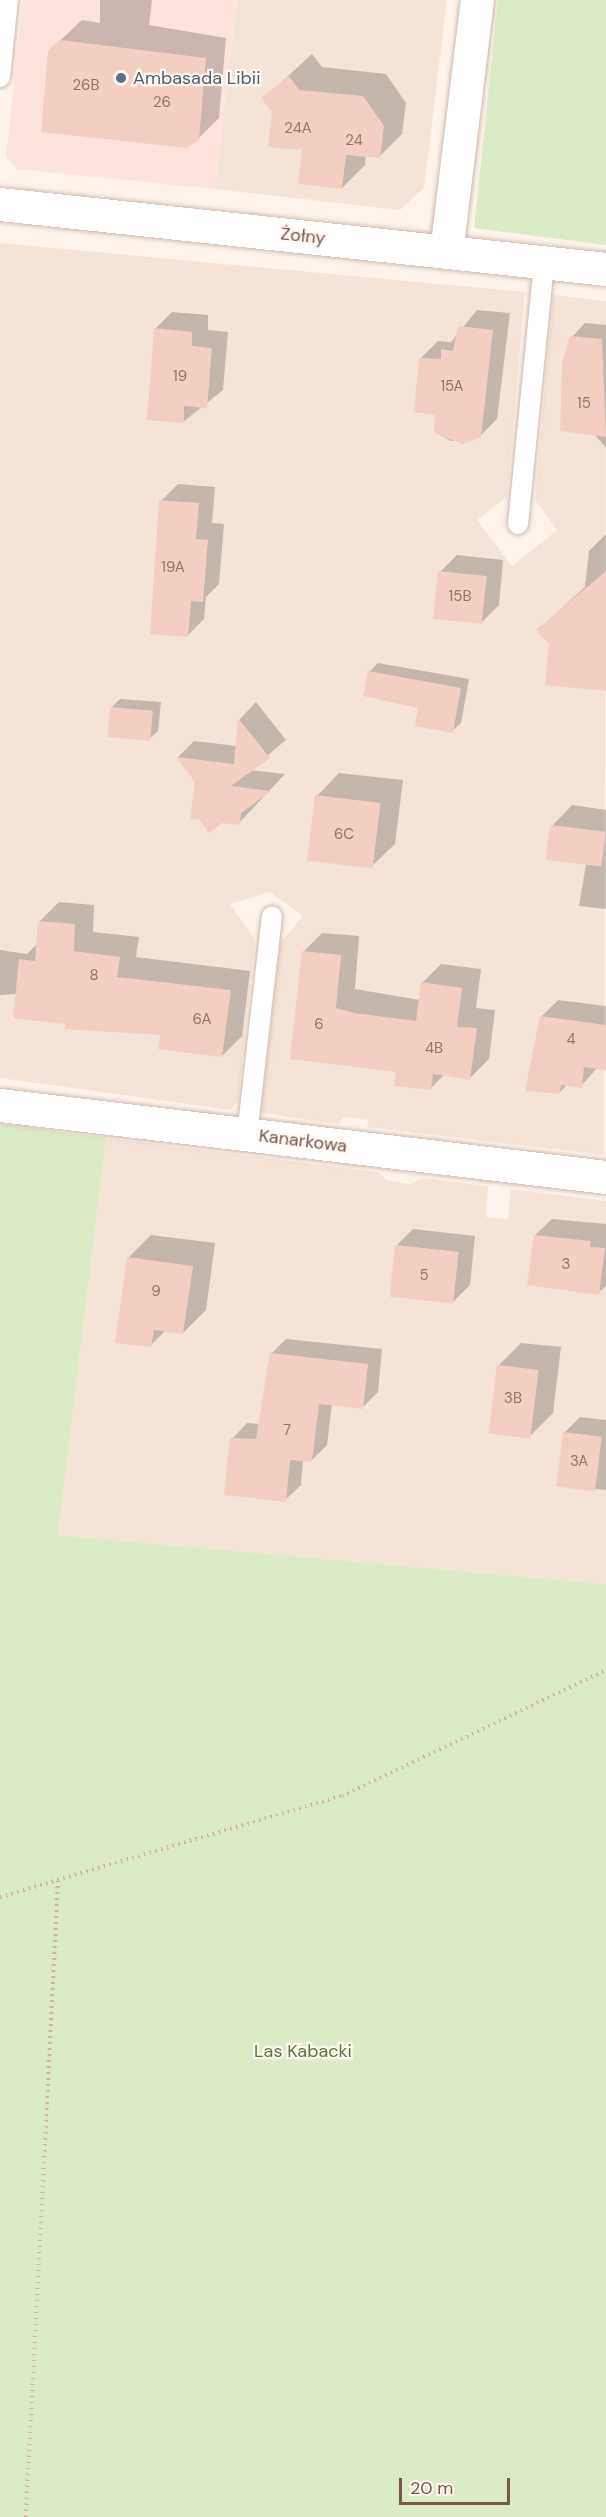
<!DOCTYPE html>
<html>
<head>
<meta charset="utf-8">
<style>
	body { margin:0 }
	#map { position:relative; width:606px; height:2517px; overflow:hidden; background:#fdf3ea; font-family:"DM Sans",sans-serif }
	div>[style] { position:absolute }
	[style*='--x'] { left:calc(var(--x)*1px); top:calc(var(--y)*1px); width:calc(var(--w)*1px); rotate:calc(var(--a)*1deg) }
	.residential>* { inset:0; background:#f4e4d8 }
	.commercial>* { inset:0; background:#fde3de }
	.green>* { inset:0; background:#dbebc8 }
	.shadow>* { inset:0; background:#0003 }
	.building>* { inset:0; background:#f2cfc2; transform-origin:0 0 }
	.path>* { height:4px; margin-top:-2px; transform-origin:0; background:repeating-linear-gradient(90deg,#d8b1a4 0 1.5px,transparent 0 6px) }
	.roads { filter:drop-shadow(0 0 2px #cfb9af) drop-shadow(0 0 2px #cfb9af) }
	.lane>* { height:20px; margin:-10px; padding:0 10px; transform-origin:10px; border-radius:10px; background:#fff }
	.street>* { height:33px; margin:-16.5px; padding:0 16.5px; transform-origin:16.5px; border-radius:16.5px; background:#fff }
	.dots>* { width:16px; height:16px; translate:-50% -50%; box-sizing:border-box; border:3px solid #fff8f1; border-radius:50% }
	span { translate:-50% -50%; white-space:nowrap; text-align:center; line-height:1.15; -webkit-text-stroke:4.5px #fff8f1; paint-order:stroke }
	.number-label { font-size:15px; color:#96746a }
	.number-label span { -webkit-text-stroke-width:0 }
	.service-label { font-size:18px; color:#4e5e75 }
	.left { translate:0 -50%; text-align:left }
	.street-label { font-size:18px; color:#78564d }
	.park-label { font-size:18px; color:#587841 }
	.scale { position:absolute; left:399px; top:2478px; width:111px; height:27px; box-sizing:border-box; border:3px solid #78564d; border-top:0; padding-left:8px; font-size:18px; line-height:21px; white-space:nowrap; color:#78564d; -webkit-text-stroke:4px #fff8f1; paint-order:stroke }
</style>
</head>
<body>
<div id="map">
	<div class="residential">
		<div style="clip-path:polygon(237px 0,447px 0,424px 188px,400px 210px,215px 189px)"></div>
		<div style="clip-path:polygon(0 243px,525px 292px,507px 497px,477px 520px,512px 566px,557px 530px,535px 500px,553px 295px,606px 301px,604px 1155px,367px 1127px,368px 1120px,344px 1117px,338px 1124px,261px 1113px,280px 943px,303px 916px,270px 892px,230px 904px,255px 940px,238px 1100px,231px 1110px,0 1078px)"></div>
		<div style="clip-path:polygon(106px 1138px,378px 1172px,387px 1180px,410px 1184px,423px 1178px,488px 1186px,486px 1217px,508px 1219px,511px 1189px,606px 1201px,606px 1584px,58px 1535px)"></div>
	</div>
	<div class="commercial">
		<div style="clip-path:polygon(23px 0,237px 0,215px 189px,17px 169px,6px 156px)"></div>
	</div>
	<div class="green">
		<div style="clip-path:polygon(498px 0,606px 0,606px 245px,474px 228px)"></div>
		<div style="clip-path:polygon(0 1124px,106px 1138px,58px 1535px,606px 1584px,606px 2517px,0 2517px)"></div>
	</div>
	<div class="shadow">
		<div style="clip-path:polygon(100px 0,152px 0,149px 25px,226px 38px,219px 118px,198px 139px,50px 50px,82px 20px,100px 23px)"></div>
		<div style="clip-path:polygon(312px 54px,322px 67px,386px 74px,406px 103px,402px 134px,379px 157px,366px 155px,365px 165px,342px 188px,263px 99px)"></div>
		<div style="clip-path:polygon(477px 310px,510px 313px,497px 419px,480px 436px,451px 441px,435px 432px,437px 413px,421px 358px,438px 341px,451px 342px)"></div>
		<div style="clip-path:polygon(172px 312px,208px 315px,208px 330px,228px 332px,223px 390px,183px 422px,155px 329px)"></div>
		<div style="clip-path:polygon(585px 323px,606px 325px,606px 448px,594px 434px,572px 337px)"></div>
		<div style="clip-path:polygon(178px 484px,215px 487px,212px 523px,224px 524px,219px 584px,206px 597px,204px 619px,187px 636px,161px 501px)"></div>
		<div style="clip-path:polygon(606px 534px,606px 690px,538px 630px,585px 587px,589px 551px)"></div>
		<div style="clip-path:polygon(457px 555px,503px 560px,499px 605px,482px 622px,440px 572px)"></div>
		<div style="clip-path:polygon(378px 663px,469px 679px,461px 723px,452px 731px,420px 706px,365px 695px,370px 671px)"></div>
		<div style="clip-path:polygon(120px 699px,161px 702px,158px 731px,149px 739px,111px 708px)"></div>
		<div style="clip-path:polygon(256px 702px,286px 740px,250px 770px,285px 774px,239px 823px,178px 757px,194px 741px,237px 746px,240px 719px)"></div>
		<div style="clip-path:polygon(339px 773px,403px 780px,395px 844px,372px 866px,317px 796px)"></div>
		<div style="clip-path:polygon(572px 805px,606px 810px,606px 909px,579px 906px,586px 864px,552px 826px)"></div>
		<div style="clip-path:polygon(59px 902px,94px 905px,93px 932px,139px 937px,136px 957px,250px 971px,242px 1036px,222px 1056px,162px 1033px,67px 1023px,17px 994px,0 995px,0 950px,27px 954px,38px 943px,40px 921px)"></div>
		<div style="clip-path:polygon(322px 933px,359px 936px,355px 989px,420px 1000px,422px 983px,441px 964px,481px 969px,476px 1008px,495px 1010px,489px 1059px,470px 1078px,444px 1075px,430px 1089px,397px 1071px,292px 1058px,303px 952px)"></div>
		<div style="clip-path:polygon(558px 1000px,606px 1006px,606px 1068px,598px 1067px,581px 1086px,568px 1084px,559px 1093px,541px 1017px)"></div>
		<div style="clip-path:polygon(552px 1219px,606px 1224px,606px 1286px,598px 1293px,535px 1235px)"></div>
		<div style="clip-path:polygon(413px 1229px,475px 1236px,470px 1285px,453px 1302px,397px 1245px)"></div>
		<div style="clip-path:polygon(151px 1235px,215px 1243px,206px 1310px,183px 1333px,166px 1330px,151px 1345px,128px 1258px)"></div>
		<div style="clip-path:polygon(286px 1339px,382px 1349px,378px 1392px,362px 1408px,332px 1404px,327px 1445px,311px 1461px,303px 1460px,301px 1485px,285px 1500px,232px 1439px,247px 1423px,260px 1424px,271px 1354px)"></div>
		<div style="clip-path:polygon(521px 1343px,561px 1347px,553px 1413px,530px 1436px,498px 1366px)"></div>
		<div style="clip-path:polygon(580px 1417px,606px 1420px,606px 1490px,558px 1485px,564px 1433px)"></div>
	</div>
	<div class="building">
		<div style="clip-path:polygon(60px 40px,206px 58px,199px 140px,187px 148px,41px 132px,48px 50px)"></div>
		<div style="clip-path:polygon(289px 76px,299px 90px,363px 96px,384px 126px,380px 158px,346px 155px,342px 189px,298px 184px,302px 150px,268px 147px,272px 112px,261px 98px)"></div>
		<div style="clip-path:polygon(458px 326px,493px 330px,481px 437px,463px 444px,434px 433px,435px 415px,414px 412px,419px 358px,441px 359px,441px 349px,453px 351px)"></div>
		<div style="clip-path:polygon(154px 328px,192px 332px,192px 346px,212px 348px,207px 408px,184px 406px,184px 423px,147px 420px)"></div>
		<div style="clip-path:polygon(570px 336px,602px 339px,606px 437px,560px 431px,562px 362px)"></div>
		<div style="clip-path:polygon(159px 500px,199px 503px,196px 539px,208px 540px,203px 602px,191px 601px,188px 637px,150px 634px)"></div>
		<div style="left:438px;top:571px;width:49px;height:48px;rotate:6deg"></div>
		<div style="clip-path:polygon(606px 571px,606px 691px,545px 685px,549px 644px,536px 630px)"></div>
		<div style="clip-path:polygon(368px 671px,461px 688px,453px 733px,415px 726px,418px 708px,363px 696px)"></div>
		<div style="left:110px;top:707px;width:43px;height:30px;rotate:5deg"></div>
		<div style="clip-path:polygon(238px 718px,270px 758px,231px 786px,271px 791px,241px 813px,240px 825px,222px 823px,209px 833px,200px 820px,190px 819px,195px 782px,176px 757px,234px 764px)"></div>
		<div style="left:315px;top:795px;width:66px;height:66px;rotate:7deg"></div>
		<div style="left:550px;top:825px;width:56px;height:35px;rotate:7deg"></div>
		<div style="clip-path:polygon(38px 921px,75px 924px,74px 951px,120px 957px,117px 977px,231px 990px,222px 1057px,158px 1049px,160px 1035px,65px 1029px,65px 1024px,13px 1018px,19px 959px,35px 961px)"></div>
		<div style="clip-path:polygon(302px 951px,341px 955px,336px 1008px,354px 1013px,416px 1021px,421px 982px,462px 988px,457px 1027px,477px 1028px,470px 1080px,433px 1074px,431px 1090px,394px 1086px,396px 1072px,290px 1059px)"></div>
		<div style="clip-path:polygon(540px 1016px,606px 1025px,606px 1070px,584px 1067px,582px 1088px,561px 1085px,560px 1094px,525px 1091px)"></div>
		<div style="clip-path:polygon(534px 1235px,591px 1241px,590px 1247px,605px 1248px,599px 1295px,527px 1285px)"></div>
		<div style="left:395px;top:1245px;width:64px;height:52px;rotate:6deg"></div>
		<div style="clip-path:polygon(127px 1257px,193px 1266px,183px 1334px,154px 1330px,151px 1347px,115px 1343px)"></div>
		<div style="clip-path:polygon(270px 1353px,368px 1364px,363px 1409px,319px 1404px,312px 1462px,290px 1460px,286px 1502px,224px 1495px,230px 1438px,256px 1439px)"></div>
		<div style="left:497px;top:1365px;width:42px;height:69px;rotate:7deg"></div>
		<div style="left:563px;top:1432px;width:39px;height:55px;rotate:7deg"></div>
	</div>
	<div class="path">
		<div style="--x:0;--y:1897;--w:357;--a:-16.5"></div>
		<div style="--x:342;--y:1796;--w:293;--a:-25.5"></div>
		<div style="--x:26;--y:2517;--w:637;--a:-87.12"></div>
	</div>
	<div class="roads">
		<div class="lane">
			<div style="--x:0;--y:77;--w:77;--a:-84.1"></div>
			<div style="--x:518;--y:524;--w:263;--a:-84.3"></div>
			<div style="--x:247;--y:1135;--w:220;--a:-83.5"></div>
		</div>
		<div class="street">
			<div style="--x:0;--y:204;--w:609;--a:6.12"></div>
			<div style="--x:446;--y:252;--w:254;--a:-83"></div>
			<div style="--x:0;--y:1105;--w:610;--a:6.78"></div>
		</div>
	</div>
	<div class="dots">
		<div style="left:121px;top:78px;background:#5c6f8a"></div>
	</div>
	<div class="number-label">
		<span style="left:86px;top:86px">26B</span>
		<span style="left:162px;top:103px">26</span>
		<span style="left:298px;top:129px">24A</span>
		<span style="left:354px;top:141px">24</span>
		<span style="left:180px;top:377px">19</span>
		<span style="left:452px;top:387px">15A</span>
		<span style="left:584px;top:404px">15</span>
		<span style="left:173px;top:568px">19A</span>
		<span style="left:460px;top:597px">15B</span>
		<span style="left:344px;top:835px">6C</span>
		<span style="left:94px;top:976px">8</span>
		<span style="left:202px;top:1020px">6A</span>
		<span style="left:319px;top:1025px">6</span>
		<span style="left:571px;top:1040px">4</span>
		<span style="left:434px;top:1049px">4B</span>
		<span style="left:566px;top:1265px">3</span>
		<span style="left:424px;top:1276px">5</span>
		<span style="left:156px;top:1292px">9</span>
		<span style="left:513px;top:1399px">3B</span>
		<span style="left:287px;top:1431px">7</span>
		<span style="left:579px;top:1462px">3A</span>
	</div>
	<div class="service-label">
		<span class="left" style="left:133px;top:78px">Ambasada Libii</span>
	</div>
	<div class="street-label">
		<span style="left:303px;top:236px;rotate:6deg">Żołny</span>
		<span style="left:303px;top:1141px;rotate:7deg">Kanarkowa</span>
	</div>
	<div class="park-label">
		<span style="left:303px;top:2051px">Las Kabacki</span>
	</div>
	<div class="scale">20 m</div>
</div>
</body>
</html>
